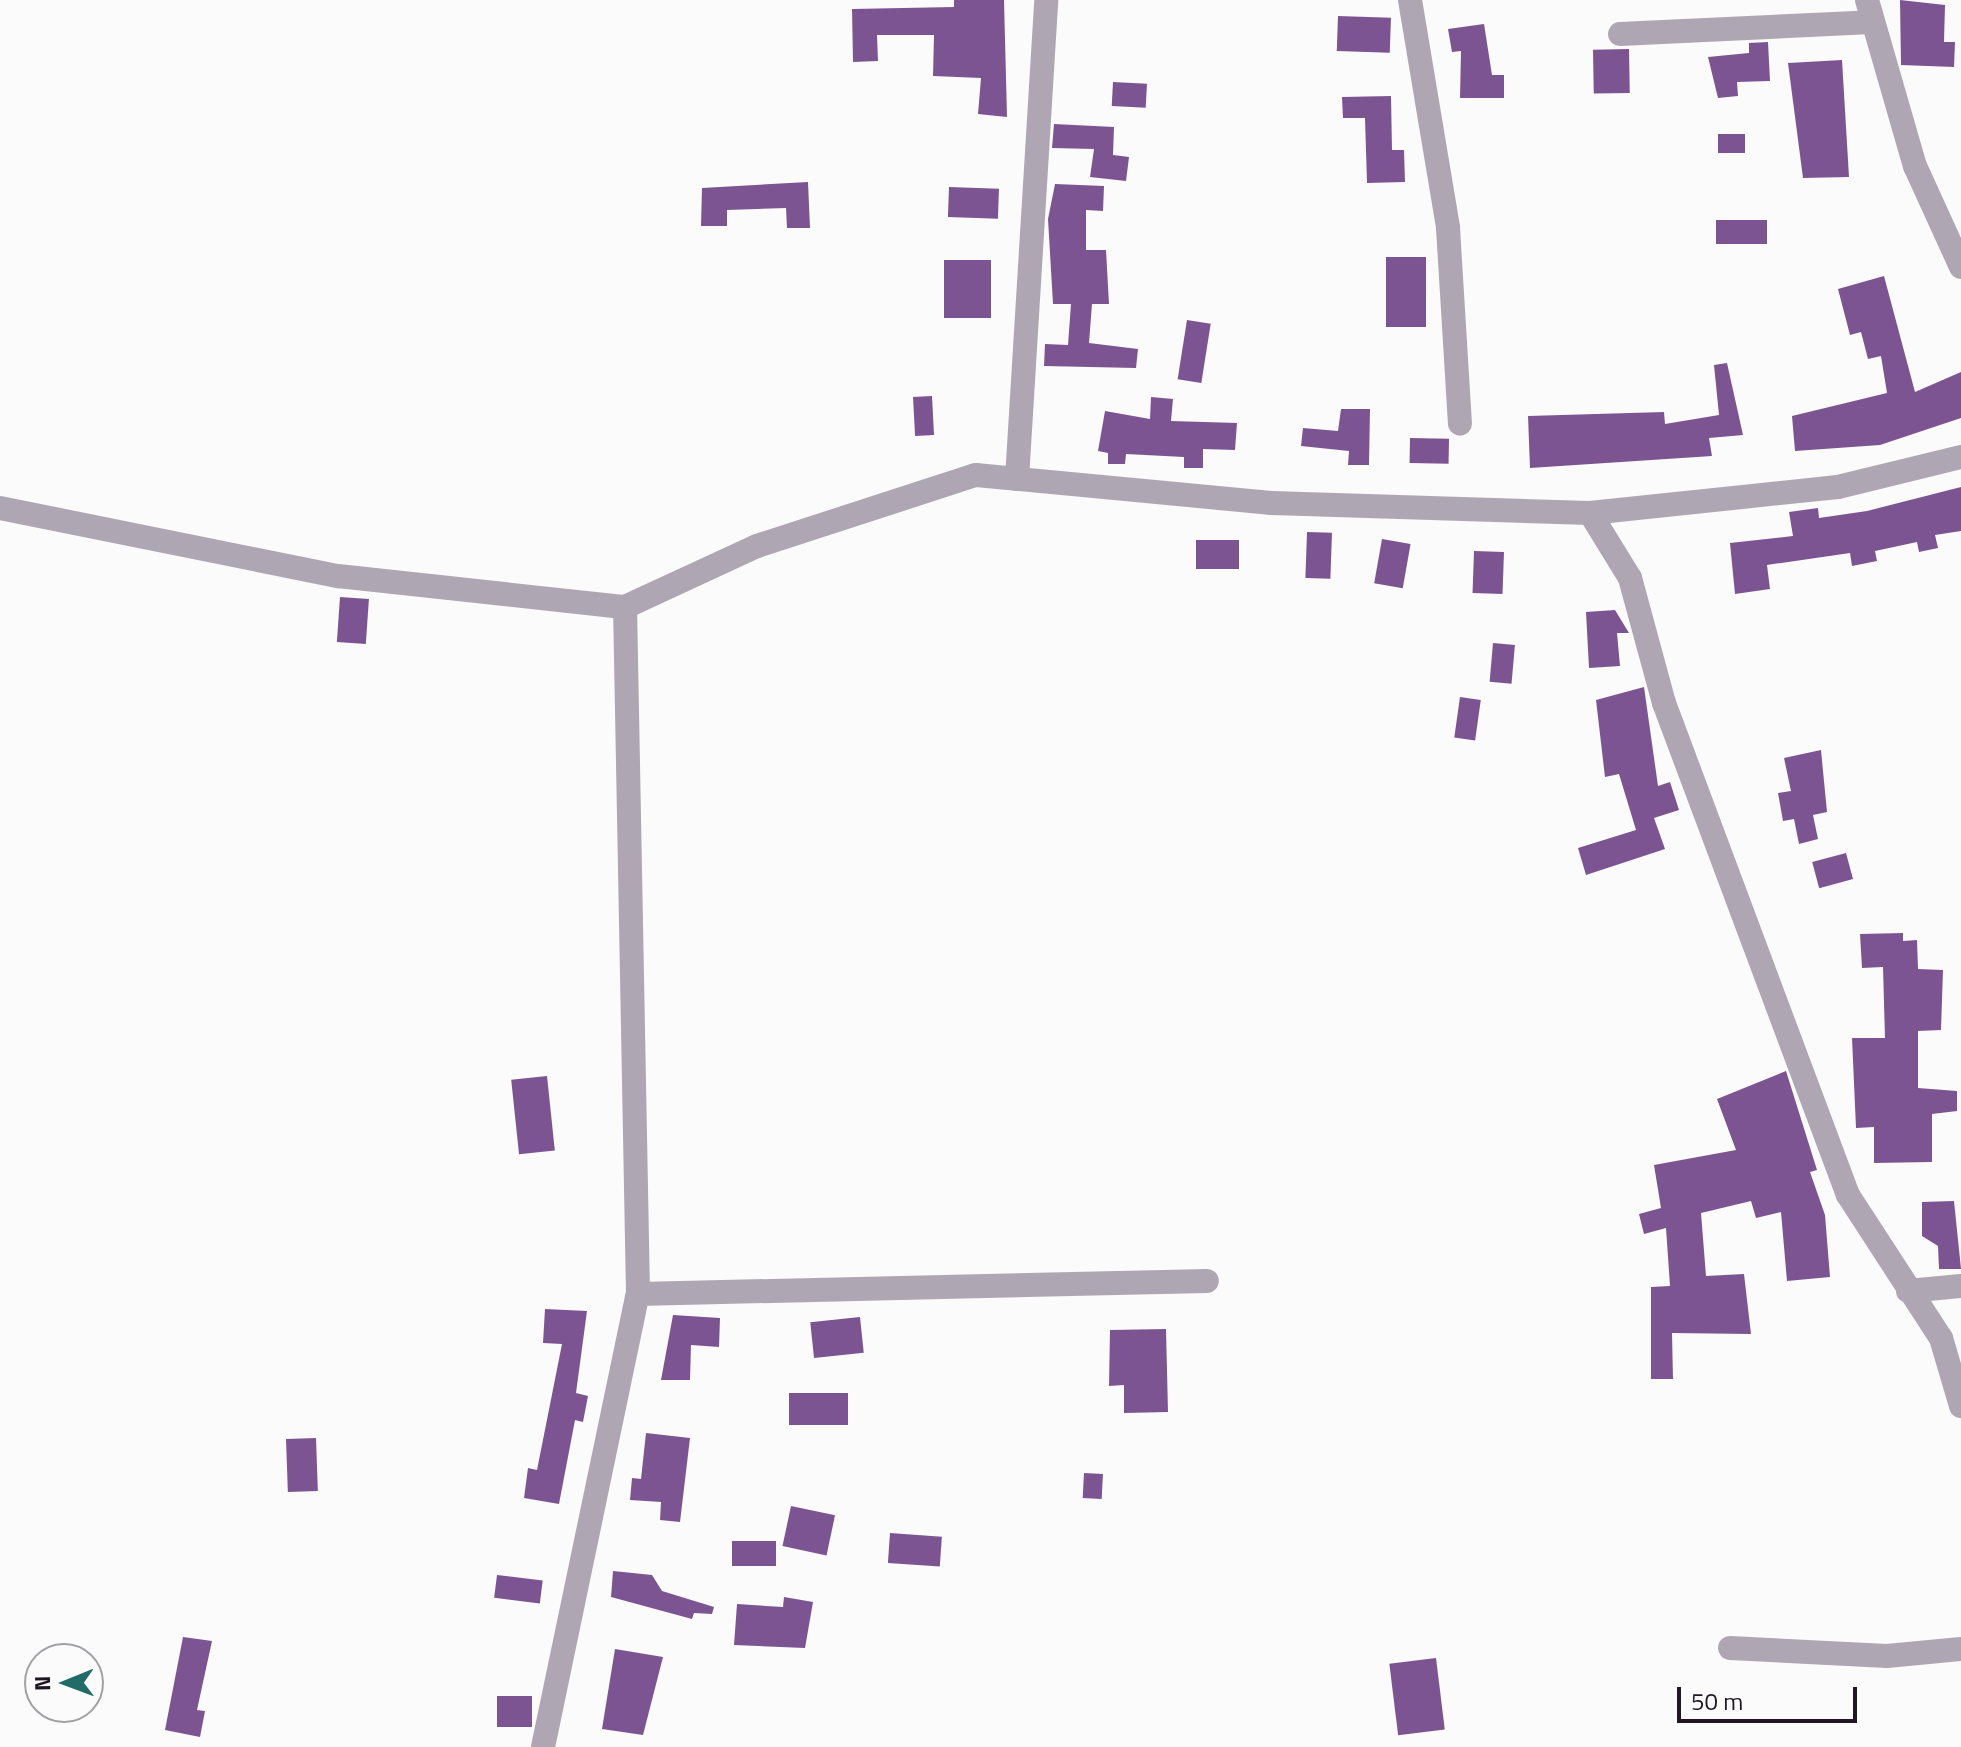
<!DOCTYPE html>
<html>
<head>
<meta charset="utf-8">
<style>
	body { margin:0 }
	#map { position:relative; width:1961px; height:1747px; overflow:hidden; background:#fbfbfb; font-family:"Titillium Web",sans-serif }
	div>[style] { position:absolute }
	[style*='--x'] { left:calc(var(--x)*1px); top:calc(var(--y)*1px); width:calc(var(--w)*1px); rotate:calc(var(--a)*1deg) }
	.building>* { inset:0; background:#7c5492; transform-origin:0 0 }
	.minor>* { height:24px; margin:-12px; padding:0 12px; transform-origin:12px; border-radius:12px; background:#afa6b4 }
	.tertiary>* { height:24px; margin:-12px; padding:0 12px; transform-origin:12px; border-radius:12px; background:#afa6b4 }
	span { translate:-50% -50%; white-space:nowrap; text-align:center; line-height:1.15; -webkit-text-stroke:8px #fbfbfb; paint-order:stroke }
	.north { position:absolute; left:24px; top:1643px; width:80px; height:80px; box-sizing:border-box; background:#fbfbfb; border:2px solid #a3a0a5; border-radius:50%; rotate:269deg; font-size:22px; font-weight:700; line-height:32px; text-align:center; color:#1f1823 }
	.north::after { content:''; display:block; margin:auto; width:28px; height:36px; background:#226c67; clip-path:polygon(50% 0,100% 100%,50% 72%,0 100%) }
	.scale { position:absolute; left:1677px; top:1687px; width:180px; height:36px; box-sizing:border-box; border:4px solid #1f1823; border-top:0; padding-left:10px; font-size:24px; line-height:28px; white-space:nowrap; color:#1f1823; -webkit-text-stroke:6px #fbfbfb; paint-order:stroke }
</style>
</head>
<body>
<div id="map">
	<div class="building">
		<div style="clip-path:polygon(954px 0,1004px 0,1007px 117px,978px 114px,981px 78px,933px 76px,934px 35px,877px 35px,878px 61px,853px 62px,852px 9px,954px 7px)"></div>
		<div style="clip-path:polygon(1900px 0,1945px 5px,1944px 42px,1955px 42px,1954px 67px,1901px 65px)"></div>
		<div style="left:1338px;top:16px;width:53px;height:35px;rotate:2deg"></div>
		<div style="clip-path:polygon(1484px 24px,1492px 75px,1504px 75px,1504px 98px,1460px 98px,1461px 51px,1452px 52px,1448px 29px)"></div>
		<div style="clip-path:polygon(1768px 42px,1770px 81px,1737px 82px,1738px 96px,1718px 98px,1708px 57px,1749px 53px,1749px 43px)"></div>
		<div style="left:1629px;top:49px;width:44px;height:36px;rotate:89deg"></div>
		<div style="clip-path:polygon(1842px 60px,1849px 177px,1803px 178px,1788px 63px)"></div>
		<div style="left:1113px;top:82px;width:34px;height:24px;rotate:3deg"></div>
		<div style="clip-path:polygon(1391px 96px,1392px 150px,1404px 150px,1405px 182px,1367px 183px,1365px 118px,1343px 118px,1342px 97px)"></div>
		<div style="clip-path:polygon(1054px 124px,1114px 127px,1113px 155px,1129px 157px,1126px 181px,1090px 177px,1094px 149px,1052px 148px)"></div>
		<div style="left:1718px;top:134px;width:27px;height:19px"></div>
		<div style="clip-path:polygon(808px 182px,810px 228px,787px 228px,786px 208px,727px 210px,727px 226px,701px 226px,702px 188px)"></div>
		<div style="clip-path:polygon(1055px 184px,1104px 186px,1103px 211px,1086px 210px,1086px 250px,1106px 250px,1109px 304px,1092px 304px,1089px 343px,1138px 349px,1136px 368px,1044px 366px,1045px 344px,1068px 345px,1071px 304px,1053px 304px,1048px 219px)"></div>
		<div style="left:949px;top:187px;width:50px;height:30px;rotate:2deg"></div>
		<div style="left:1767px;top:220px;width:24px;height:51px;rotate:90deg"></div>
		<div style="left:1386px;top:257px;width:40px;height:70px"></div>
		<div style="left:944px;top:260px;width:47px;height:58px"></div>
		<div style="clip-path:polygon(1884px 276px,1915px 392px,1961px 372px,1961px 418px,1880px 445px,1795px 451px,1792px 416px,1887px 393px,1881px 356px,1868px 359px,1861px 332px,1850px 335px,1838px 289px)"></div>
		<div style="left:1187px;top:320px;width:24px;height:60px;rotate:9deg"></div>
		<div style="clip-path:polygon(1727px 363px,1743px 435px,1709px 438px,1712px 456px,1530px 468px,1528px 416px,1664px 412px,1665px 424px,1719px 415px,1714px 365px)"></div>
		<div style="left:932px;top:396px;width:39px;height:19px;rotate:87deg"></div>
		<div style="clip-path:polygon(1151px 397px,1173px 399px,1171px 421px,1237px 423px,1235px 450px,1203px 449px,1203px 468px,1184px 468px,1184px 457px,1126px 454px,1125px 464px,1108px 464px,1108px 453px,1098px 451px,1105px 411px,1150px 419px)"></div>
		<div style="clip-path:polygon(1341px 409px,1370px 409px,1369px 465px,1348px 465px,1349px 451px,1301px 446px,1303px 428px,1338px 431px)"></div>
		<div style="left:1410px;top:438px;width:39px;height:25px;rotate:1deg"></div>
		<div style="clip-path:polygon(1961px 487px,1961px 531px,1935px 535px,1938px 548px,1919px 552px,1917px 542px,1875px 551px,1877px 561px,1852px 566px,1850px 553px,1767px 565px,1770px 589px,1735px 594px,1730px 543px,1793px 536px,1789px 512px,1818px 508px,1819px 518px,1867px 511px)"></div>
		<div style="left:1307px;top:532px;width:25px;height:46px;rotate:2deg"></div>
		<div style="left:1382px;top:539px;width:29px;height:45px;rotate:10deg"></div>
		<div style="left:1196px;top:540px;width:43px;height:29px"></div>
		<div style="left:1474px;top:551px;width:30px;height:42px;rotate:2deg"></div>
		<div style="left:340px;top:597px;width:29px;height:45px;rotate:4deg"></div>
		<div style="clip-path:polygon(1615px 610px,1629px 633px,1617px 633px,1620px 666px,1589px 668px,1586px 612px)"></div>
		<div style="left:1493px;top:643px;width:22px;height:39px;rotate:5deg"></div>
		<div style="clip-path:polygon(1644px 687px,1658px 786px,1670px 782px,1679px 810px,1654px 818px,1665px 849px,1586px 875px,1578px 848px,1636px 830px,1619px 774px,1605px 777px,1596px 700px)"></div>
		<div style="left:1460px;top:697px;width:21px;height:41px;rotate:8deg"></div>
		<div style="clip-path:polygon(1821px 750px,1827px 812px,1813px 815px,1818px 839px,1799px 844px,1794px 819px,1783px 821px,1778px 793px,1791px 791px,1784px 758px)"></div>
		<div style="left:1846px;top:853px;width:27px;height:35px;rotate:75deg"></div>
		<div style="clip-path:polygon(1903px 933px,1903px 941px,1917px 940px,1918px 969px,1943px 970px,1941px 1030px,1918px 1031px,1918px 1088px,1957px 1091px,1957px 1111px,1932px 1114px,1932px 1162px,1874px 1163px,1874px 1127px,1856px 1128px,1852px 1038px,1885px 1038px,1883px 967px,1862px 968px,1860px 934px)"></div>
		<div style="clip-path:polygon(1786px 1071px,1817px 1170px,1810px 1172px,1825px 1215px,1830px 1277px,1787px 1281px,1781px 1212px,1756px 1218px,1751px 1201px,1701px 1213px,1706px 1276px,1744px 1274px,1751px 1334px,1672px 1333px,1673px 1379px,1651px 1379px,1651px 1287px,1670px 1286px,1666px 1228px,1644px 1234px,1639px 1214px,1661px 1208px,1654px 1165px,1736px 1150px,1717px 1099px)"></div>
		<div style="left:547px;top:1076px;width:75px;height:36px;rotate:84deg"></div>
		<div style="clip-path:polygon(1954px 1201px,1961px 1269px,1939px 1269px,1938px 1246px,1922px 1236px,1922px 1202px)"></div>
		<div style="clip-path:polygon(545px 1309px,587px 1311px,576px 1393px,588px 1396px,583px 1422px,575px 1420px,559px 1504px,524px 1498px,528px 1468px,537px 1470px,562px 1344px,543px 1343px)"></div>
		<div style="clip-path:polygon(673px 1315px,720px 1318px,719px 1347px,691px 1345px,690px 1380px,661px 1380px)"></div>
		<div style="left:860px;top:1317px;width:36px;height:50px;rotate:84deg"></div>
		<div style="clip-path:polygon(1166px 1329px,1168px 1412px,1124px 1413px,1124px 1385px,1109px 1386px,1110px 1330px)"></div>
		<div style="left:789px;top:1393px;width:59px;height:32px"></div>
		<div style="clip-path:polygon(646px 1433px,690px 1438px,680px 1522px,660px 1520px,661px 1502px,630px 1500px,632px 1478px,641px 1479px)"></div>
		<div style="left:316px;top:1438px;width:53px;height:30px;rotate:88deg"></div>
		<div style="left:1084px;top:1473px;width:19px;height:25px;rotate:3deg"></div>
		<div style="left:791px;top:1506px;width:45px;height:41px;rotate:12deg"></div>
		<div style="left:890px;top:1533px;width:52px;height:30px;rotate:4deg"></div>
		<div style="left:732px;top:1541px;width:44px;height:25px"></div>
		<div style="clip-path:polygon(613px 1571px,652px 1575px,662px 1591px,714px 1607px,712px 1614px,694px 1613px,692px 1619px,611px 1597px)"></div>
		<div style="left:497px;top:1575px;width:46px;height:23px;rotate:7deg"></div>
		<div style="clip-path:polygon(784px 1597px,813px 1602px,805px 1648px,734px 1645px,737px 1604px,783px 1607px)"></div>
		<div style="clip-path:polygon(183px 1637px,212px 1641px,197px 1710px,205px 1711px,200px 1737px,165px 1730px)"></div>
		<div style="clip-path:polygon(615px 1649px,663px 1657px,643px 1735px,602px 1729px)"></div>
		<div style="left:1436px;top:1658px;width:72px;height:47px;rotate:83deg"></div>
		<div style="left:532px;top:1696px;width:31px;height:35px;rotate:90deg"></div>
	</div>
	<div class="minor">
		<div style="--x:1410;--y:0;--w:231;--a:80.5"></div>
		<div style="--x:1448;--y:228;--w:196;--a:86.5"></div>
		<div style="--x:1867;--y:0;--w:173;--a:73.9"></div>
		<div style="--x:1915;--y:166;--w:111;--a:65.5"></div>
		<div style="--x:1620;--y:34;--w:252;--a:-2.7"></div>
		<div style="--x:1017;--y:479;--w:480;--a:-86.5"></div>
		<div style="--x:1590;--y:513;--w:76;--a:58.4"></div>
		<div style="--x:1630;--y:578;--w:130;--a:74.8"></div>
		<div style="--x:1664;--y:703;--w:525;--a:69.5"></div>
		<div style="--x:1848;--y:1195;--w:171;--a:57"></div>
		<div style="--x:1941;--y:1338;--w:71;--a:73.6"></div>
		<div style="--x:1908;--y:1291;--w:53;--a:-5.4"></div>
		<div style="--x:638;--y:1294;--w:569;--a:-1.31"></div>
		<div style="--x:1730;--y:1648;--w:157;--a:2.9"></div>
		<div style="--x:1887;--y:1656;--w:74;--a:-5.4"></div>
		<div style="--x:543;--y:1747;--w:463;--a:-78.2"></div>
		<div style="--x:638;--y:1294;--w:687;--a:-91.08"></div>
	</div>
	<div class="tertiary">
		<div style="--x:0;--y:508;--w:345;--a:11.4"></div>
		<div style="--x:338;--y:576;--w:289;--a:6.2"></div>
		<div style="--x:625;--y:607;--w:145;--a:-24.8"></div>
		<div style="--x:757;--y:546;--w:230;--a:-18"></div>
		<div style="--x:976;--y:475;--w:297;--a:5.4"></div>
		<div style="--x:1272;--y:503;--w:318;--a:1.8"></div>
		<div style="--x:1590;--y:513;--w:249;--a:-6"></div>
		<div style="--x:1838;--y:487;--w:127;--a:-13.7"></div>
	</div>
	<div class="north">N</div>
	<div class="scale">50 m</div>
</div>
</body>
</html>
